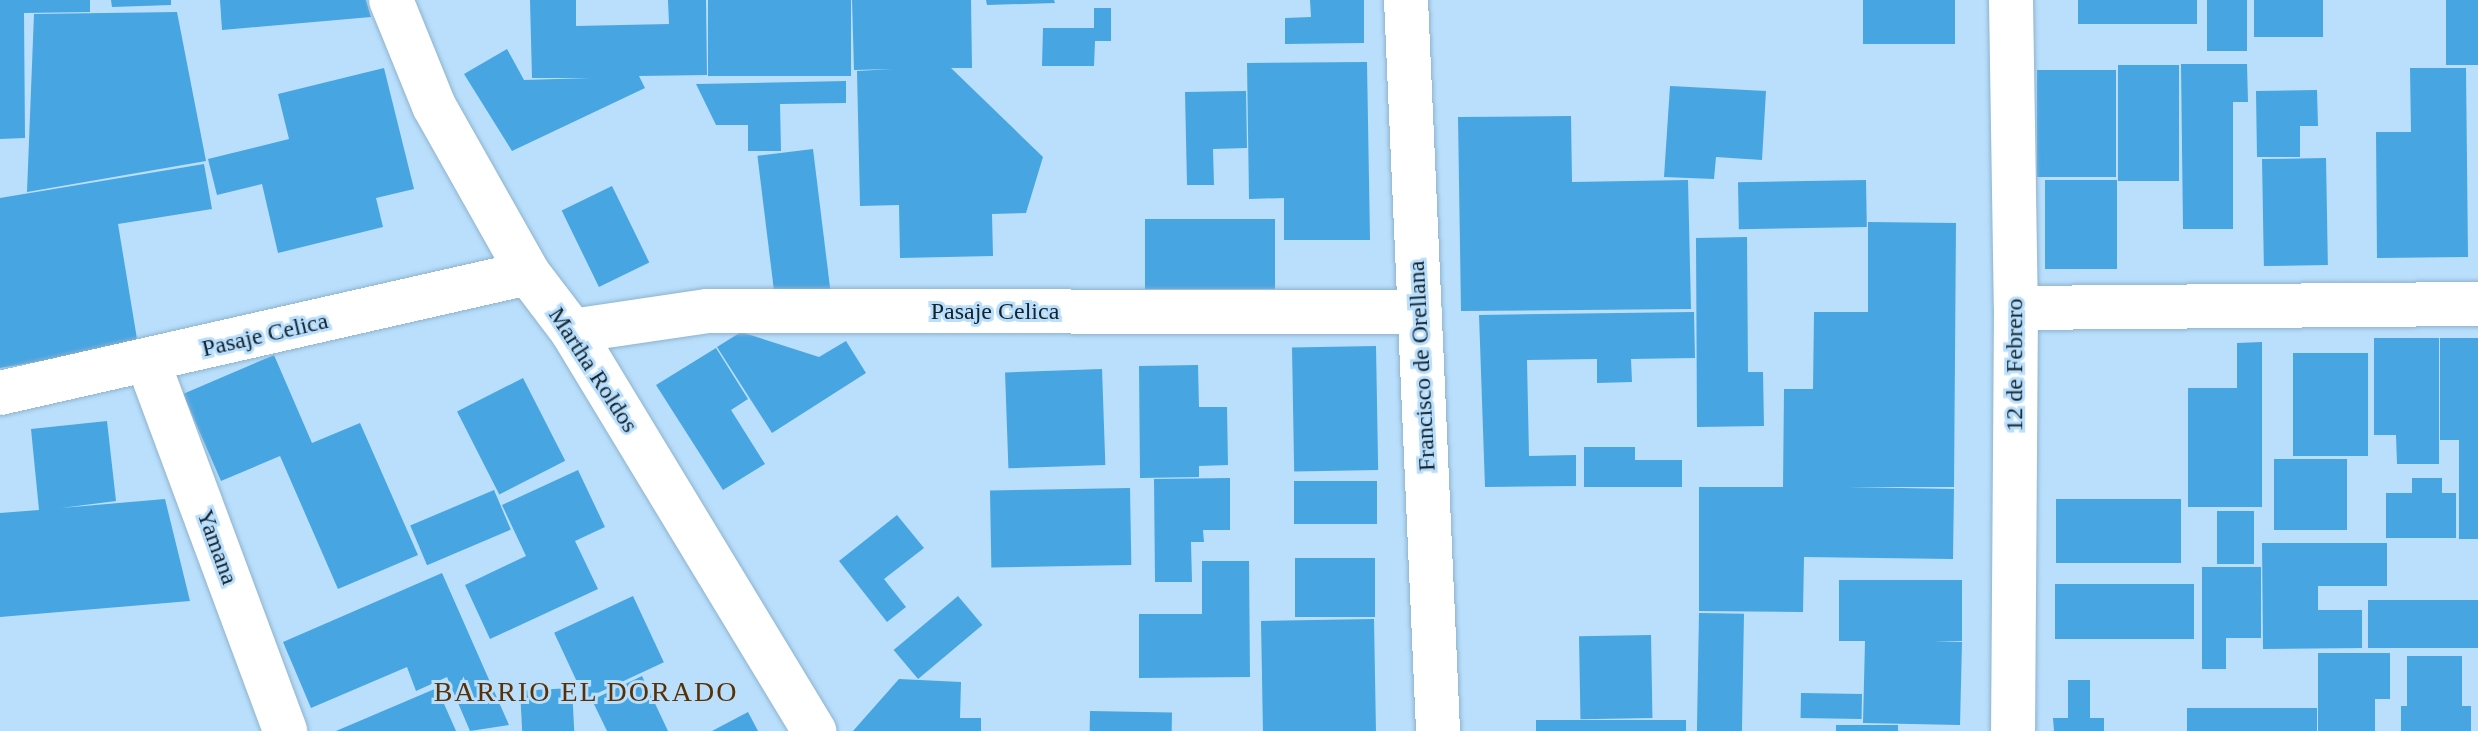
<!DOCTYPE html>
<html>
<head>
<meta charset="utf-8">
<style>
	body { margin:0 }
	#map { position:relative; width:2478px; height:731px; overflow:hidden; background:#b9dffc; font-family:Georgia,serif }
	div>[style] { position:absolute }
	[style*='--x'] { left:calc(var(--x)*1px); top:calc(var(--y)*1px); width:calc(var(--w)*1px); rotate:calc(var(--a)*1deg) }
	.building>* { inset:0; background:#47a5e2; transform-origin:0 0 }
	.roads { filter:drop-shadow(0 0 2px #8eb3ce) drop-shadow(0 0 2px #8eb3ce) }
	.street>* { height:44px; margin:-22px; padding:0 22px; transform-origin:22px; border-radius:22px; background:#fff }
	span { translate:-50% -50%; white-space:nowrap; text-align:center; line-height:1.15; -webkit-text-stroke:6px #b9dffc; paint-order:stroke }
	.street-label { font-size:24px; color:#14232d }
	.quarter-label { font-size:28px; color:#593003; letter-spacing:2px }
</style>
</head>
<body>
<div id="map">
	<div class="building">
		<div style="clip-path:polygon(0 0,90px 0,90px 12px,24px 13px,25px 138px,0 139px)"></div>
		<div style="clip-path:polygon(111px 0,171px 0,171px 5px,112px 7px)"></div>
		<div style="clip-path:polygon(220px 0,366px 0,371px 17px,222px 30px)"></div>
		<div style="clip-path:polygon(530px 0,576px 0,576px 26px,669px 24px,668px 0,706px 0,707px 75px,639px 76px,645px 88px,512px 151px,464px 74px,507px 49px,524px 80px,591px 78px,532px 78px)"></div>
		<div style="left:708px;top:0;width:143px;height:76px"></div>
		<div style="clip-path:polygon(852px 0,971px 0,972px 68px,951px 68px,1043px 157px,1026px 213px,992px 214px,993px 256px,900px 258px,899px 205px,860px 206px,857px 71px,893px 69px,854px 70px)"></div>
		<div style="clip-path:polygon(986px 0,1054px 0,1055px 3px,987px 5px)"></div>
		<div style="clip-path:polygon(1310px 0,1364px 0,1364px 43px,1285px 44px,1285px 18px,1311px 17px)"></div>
		<div style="left:1863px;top:0;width:92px;height:44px"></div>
		<div style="left:2078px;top:0;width:119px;height:24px"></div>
		<div style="left:2207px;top:0;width:40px;height:51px"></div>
		<div style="left:2254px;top:0;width:69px;height:37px"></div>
		<div style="left:2446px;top:0;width:32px;height:65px"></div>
		<div style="clip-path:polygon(1094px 8px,1111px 8px,1111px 41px,1095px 41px,1094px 66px,1042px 66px,1043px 28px,1094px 28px)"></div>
		<div style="clip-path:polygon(177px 12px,206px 161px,27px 192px,34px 14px)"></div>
		<div style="clip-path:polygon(1367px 62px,1370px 240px,1284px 240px,1284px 198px,1249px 199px,1247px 63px)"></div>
		<div style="clip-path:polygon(2181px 64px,2247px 64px,2248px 102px,2233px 102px,2233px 229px,2183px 229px)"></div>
		<div style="left:2179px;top:65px;width:116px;height:61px;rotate:90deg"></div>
		<div style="clip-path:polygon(384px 68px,414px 189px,376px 198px,383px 227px,278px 253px,262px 184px,217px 195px,208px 159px,289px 139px,278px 94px)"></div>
		<div style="clip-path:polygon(2410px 68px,2466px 68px,2468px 257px,2377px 258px,2376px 132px,2411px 132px)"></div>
		<div style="left:2037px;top:70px;width:79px;height:107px"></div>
		<div style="clip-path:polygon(846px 81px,846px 103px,780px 104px,781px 151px,748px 151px,748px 125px,716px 125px,696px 84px)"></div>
		<div style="clip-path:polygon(1670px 86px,1766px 91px,1762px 160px,1716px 157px,1714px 179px,1664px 177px)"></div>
		<div style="clip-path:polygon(2317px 90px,2318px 126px,2300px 126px,2300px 157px,2257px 157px,2256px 91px)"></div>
		<div style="clip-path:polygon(1246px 91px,1247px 148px,1213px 149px,1214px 185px,1187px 185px,1185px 92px)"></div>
		<div style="clip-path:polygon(1571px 116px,1572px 182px,1688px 180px,1691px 309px,1461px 311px,1458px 117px)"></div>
		<div style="left:813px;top:149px;width:141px;height:56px;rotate:83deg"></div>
		<div style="left:2326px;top:158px;width:107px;height:64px;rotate:89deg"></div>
		<div style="clip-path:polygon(204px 164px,212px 209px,118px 224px,138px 345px,0 368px,0 198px)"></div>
		<div style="left:1866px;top:180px;width:47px;height:128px;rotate:89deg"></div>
		<div style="left:2045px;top:180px;width:72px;height:89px"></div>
		<div style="left:612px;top:186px;width:85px;height:56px;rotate:64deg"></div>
		<div style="left:1275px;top:219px;width:70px;height:130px;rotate:90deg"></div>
		<div style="clip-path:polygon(1868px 222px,1956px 223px,1954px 487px,1848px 487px,1954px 489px,1953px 559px,1804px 557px,1803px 612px,1699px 611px,1699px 487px,1783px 487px,1784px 389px,1813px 389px,1814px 312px,1868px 312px)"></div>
		<div style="clip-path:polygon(1747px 237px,1748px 372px,1763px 372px,1764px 426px,1697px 427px,1696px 238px)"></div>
		<div style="clip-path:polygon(1694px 312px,1695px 358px,1631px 359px,1632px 382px,1597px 383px,1597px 359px,1527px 360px,1529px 456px,1576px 455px,1576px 486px,1485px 487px,1479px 315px)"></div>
		<div style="clip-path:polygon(741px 332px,819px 357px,846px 341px,866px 373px,772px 433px,717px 347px)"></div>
		<div style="clip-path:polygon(2374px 338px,2439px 338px,2439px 464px,2397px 464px,2396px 435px,2374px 435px)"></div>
		<div style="clip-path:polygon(2440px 338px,2478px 338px,2478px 539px,2459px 539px,2459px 440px,2440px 440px)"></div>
		<div style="clip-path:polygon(2262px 342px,2262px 507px,2188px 507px,2188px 388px,2237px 388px,2237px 343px)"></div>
		<div style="left:1376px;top:346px;width:124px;height:84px;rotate:89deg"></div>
		<div style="clip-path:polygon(716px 348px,748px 399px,731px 410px,765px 464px,723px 490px,656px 385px)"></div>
		<div style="left:2293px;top:353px;width:75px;height:103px"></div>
		<div style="clip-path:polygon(274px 355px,312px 443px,360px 423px,418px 555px,338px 589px,280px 456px,221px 481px,183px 394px)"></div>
		<div style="clip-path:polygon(1198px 365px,1199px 407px,1227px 407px,1228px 465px,1199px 466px,1199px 477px,1140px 478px,1139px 366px)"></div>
		<div style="left:1102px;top:369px;width:96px;height:97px;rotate:88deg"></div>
		<div style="left:523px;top:378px;width:93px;height:74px;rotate:63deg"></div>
		<div style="clip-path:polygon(107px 421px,116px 501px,61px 508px,165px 499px,190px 601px,0 617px,0 513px,39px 510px,31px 429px)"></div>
		<div style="clip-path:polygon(1584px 447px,1635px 447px,1635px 460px,1682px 460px,1682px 487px,1584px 487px)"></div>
		<div style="left:2274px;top:459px;width:73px;height:71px"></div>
		<div style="clip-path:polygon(578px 470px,605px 527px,575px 541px,598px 589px,490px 639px,465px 585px,526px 556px,502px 505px)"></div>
		<div style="clip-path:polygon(1230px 478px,1230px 530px,1203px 530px,1204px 542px,1191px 542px,1192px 582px,1155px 582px,1154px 479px)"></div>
		<div style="clip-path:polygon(2412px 478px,2442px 478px,2442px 493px,2456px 493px,2456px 538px,2386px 538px,2386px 493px,2412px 493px)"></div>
		<div style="left:1294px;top:481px;width:83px;height:43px"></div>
		<div style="left:1130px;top:488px;width:77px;height:140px;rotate:89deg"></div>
		<div style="left:494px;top:490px;width:43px;height:91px;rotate:67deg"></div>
		<div style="left:2056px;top:499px;width:125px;height:64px"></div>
		<div style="left:2217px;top:511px;width:37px;height:53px"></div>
		<div style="clip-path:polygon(897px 515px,924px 548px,884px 579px,906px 607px,887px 622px,839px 561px)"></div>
		<div style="clip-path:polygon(2262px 543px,2387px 543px,2387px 586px,2318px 586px,2318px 610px,2362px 610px,2362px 648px,2263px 649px)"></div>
		<div style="left:1295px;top:558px;width:80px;height:59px"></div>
		<div style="clip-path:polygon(1202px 561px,1249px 561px,1250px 677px,1139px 678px,1139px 614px,1202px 614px)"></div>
		<div style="clip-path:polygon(2202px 567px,2261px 567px,2261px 638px,2226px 638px,2226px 669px,2202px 669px)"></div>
		<div style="clip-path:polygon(442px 573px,509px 725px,470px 731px,447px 677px,416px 691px,407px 667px,311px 708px,283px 642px)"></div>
		<div style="clip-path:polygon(1839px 580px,1962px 580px,1962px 641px,1934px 641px,1962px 642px,1960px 725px,1863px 723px,1865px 641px,1839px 641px)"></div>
		<div style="left:2055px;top:584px;width:139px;height:55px"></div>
		<div style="left:633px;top:596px;width:73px;height:87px;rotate:65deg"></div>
		<div style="left:958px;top:596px;width:38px;height:84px;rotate:50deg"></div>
		<div style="left:2368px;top:600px;width:110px;height:48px"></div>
		<div style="left:1699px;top:613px;width:45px;height:118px;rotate:1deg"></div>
		<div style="left:1374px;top:619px;width:112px;height:113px;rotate:89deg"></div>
		<div style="left:1651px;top:635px;width:83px;height:72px;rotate:89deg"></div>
		<div style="clip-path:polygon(2318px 653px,2390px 653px,2390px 699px,2375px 699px,2375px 731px,2318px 731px)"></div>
		<div style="clip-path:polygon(2407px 656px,2462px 656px,2462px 706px,2471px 706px,2471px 731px,2401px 731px,2401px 706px,2407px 706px)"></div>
		<div style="clip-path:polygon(642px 676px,668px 731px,607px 731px,592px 700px)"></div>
		<div style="clip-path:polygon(899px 679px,961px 682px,960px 718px,981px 718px,981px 731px,853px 731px)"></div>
		<div style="clip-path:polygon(2068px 680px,2090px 680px,2090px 718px,2104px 718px,2104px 731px,2054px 731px,2053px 718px,2068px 718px)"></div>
		<div style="clip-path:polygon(437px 688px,456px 731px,336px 731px)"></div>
		<div style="left:572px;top:688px;width:43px;height:52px;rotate:87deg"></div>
		<div style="left:1801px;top:693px;width:61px;height:25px;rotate:1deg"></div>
		<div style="left:2187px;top:708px;width:130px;height:23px"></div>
		<div style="left:1090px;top:711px;width:82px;height:20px;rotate:1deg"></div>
		<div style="clip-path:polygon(748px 712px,758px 731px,712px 731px)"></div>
		<div style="left:1686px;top:720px;width:11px;height:150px;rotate:90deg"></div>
		<div style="left:1836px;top:725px;width:62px;height:6px"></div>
	</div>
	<div class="roads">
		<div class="street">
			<div style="--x:391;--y:0;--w:114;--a:67.9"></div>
			<div style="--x:434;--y:106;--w:192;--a:60.6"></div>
			<div style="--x:528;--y:273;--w:73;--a:52.8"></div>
			<div style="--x:572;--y:331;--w:468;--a:58.8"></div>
			<div style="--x:1406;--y:0;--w:732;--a:87.49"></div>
			<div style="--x:2011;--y:0;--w:308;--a:89.1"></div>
			<div style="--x:2016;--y:308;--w:423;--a:90.4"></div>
			<div style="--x:2016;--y:308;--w:462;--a:-0.5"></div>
			<div style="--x:572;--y:331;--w:136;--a:-8.4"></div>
			<div style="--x:707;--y:311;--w:713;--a:0.08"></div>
			<div style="--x:148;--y:362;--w:394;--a:69.6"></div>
			<div style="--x:0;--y:393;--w:541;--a:-12.8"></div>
		</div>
	</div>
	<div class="street-label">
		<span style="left:995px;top:312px">Pasaje Celica</span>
		<span style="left:265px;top:335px;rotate:-13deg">Pasaje Celica</span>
		<span style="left:2015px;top:365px;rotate:-90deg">12 de Febrero</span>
		<span style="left:1422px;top:366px;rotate:-93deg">Francisco de Orellana</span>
		<span style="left:593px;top:370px;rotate:57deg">Martha Roldos</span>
		<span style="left:217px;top:547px;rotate:70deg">Yamana</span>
	</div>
	<div class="quarter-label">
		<span style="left:586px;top:692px">BARRIO EL DORADO</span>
	</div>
</div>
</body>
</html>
